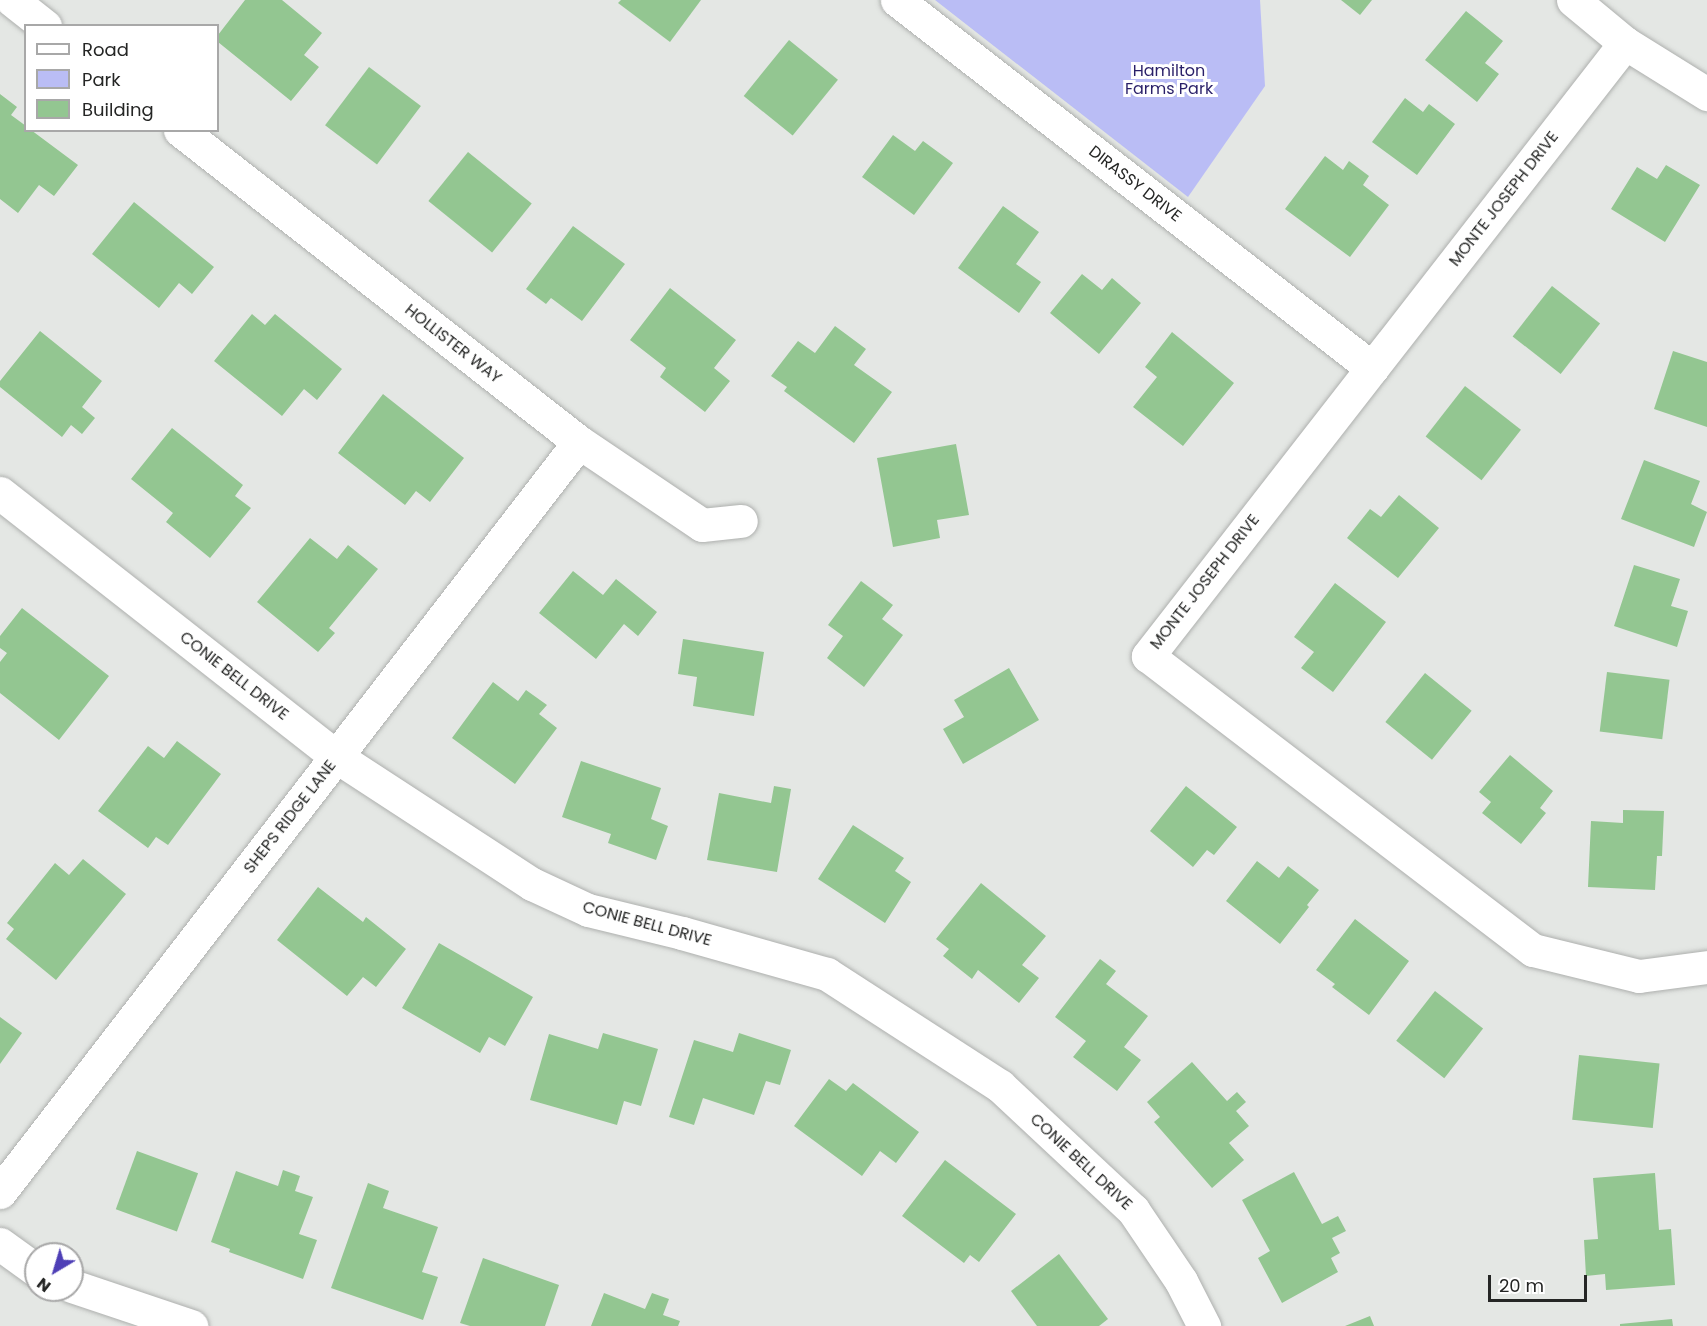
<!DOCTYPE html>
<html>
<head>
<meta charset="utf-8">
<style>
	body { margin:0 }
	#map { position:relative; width:1707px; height:1326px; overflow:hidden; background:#e4e7e4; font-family:Poppins,sans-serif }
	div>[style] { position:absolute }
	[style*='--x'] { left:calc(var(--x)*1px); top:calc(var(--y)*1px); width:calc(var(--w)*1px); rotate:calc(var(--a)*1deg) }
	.green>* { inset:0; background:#babdf5 }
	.building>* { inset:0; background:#93c691; transform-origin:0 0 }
	.roads { filter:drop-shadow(0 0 2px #aeb0ae) drop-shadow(0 0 2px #aeb0ae) }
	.minor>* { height:33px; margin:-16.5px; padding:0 16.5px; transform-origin:16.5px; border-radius:16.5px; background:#fff }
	span { translate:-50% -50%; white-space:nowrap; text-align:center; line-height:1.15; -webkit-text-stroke:6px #fff; paint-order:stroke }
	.park-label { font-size:16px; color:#291f68 }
	.street-label { font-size:16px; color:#252625 }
	.legend { position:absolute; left:24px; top:24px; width:195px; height:108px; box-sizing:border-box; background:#fff; border:2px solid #a8a8a8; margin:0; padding:8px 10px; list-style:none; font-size:18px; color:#252625 }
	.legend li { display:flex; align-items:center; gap:12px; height:30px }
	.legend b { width:30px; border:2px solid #a8a8a8 }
	.north { position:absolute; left:24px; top:1242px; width:60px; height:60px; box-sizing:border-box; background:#fff; border:2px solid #a8a8a8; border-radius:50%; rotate:218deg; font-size:16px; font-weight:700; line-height:24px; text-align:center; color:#252625 }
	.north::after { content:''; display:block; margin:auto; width:21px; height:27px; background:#4e3fb6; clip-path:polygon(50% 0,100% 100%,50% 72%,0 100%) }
	.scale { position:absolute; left:1488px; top:1275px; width:99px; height:27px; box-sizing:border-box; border:3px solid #252625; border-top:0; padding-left:8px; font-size:18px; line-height:21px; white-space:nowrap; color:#252625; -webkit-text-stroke:4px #fff; paint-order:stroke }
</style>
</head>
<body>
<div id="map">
	<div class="green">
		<div style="clip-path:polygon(935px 0,1260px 0,1265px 86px,1188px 197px)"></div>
	</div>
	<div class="building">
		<div style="clip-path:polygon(245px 0,282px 0,322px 33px,304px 55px,319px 67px,291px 101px,218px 42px,218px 35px)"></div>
		<div style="clip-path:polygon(621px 0,701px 0,670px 42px,618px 3px)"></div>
		<div style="clip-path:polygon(1341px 0,1372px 0,1360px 15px)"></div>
		<div style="clip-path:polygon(1466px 11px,1503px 41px,1485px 63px,1499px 74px,1477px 102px,1425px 60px)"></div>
		<div style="left:789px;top:40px;width:63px;height:72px;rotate:39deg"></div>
		<div style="left:369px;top:67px;width:65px;height:73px;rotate:37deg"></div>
		<div style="clip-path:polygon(0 94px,17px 107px,11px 115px,26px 126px,26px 130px,31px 130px,78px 165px,54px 196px,39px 185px,18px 213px,0 199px)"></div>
		<div style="clip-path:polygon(1405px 98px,1423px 112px,1429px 104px,1455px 124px,1417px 175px,1372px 142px)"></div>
		<div style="clip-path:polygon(893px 135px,915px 151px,923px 141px,953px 163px,914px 215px,862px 177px)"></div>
		<div style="left:468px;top:152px;width:82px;height:63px;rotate:39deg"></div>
		<div style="clip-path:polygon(1325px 156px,1343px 170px,1349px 161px,1369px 176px,1363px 185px,1389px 205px,1350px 257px,1285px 209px)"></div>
		<div style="clip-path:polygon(1666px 165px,1700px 185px,1665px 242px,1611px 209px,1637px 167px,1657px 179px)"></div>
		<div style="clip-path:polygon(134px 202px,214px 267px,192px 294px,179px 283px,159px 308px,92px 254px)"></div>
		<div style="clip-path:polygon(1003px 206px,1039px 232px,1016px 264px,1041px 282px,1019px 313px,958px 268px)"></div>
		<div style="clip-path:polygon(573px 226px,625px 264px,582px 321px,551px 298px,546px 304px,526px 289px)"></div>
		<div style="clip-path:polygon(1082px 274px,1102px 290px,1112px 278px,1141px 303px,1099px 354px,1050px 313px)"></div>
		<div style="left:1552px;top:286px;width:61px;height:64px;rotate:38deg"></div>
		<div style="clip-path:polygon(670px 288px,736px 340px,714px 368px,730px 381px,705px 412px,660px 377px,666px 368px,630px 340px)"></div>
		<div style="clip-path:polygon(252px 314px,265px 325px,275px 314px,342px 369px,317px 400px,304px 389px,282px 416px,214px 361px)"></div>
		<div style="clip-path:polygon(835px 326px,866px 349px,854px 365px,892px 392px,854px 443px,784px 391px,787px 387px,771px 376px,798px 341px,815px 353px)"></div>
		<div style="clip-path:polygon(40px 331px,102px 381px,82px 407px,95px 418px,82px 434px,71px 425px,62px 437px,0 387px,0 381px)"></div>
		<div style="clip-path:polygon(1172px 332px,1234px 383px,1183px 446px,1133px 407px,1157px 377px,1145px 367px)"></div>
		<div style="clip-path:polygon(1673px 351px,1707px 362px,1707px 427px,1654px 409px)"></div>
		<div style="left:1465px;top:386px;width:71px;height:64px;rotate:38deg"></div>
		<div style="clip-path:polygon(383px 394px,464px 458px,430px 502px,416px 491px,405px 505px,338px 453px)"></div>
		<div style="clip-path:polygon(172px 428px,243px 485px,235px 496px,251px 508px,210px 558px,166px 522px,173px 513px,131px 479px)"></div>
		<div style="clip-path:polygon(956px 444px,969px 515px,937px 520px,940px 538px,893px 547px,877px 458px)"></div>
		<div style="clip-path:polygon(1644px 460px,1700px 481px,1691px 504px,1707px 512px,1694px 547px,1621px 519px)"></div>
		<div style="clip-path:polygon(1399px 495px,1439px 528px,1398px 578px,1347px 538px,1370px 509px,1381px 517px)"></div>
		<div style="clip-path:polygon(310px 538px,337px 559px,348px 545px,378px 569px,329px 628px,335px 633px,318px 652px,257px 602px)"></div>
		<div style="clip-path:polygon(1634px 565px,1680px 579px,1671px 606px,1688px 611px,1677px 647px,1614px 626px)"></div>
		<div style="clip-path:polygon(573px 571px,603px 595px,616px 579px,657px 612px,638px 636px,624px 624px,596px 659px,539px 613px)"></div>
		<div style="clip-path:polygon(861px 581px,893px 605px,882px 619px,903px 635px,864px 687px,827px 658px,843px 636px,828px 625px)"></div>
		<div style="clip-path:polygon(1335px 583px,1386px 622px,1333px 692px,1301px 668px,1314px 652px,1294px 637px)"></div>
		<div style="clip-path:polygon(22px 608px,109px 676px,59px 740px,0 693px,0 662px,7px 653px,0 648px,0 636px)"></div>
		<div style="clip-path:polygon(683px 639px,764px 652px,754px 716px,693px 706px,697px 677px,678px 674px)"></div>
		<div style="clip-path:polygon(1009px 668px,1039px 720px,963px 764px,943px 729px,964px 717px,954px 700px)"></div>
		<div style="left:1607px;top:672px;width:63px;height:60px;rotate:7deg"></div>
		<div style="left:1425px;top:673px;width:60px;height:63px;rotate:39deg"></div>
		<div style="clip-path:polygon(493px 682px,518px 701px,526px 690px,547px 705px,539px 714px,557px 728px,515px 784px,452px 738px)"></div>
		<div style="clip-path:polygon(177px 741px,221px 774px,168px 845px,156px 837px,148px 848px,98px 811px,148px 746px,164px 758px)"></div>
		<div style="clip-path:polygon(1510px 755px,1553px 791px,1540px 808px,1546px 813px,1521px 844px,1482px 813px,1491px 802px,1479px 792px)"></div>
		<div style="clip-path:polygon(581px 761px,661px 788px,651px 819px,668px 826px,656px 860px,608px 843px,611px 834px,562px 817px)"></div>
		<div style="clip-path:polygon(774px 786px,791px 789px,777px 872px,707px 860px,719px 793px,771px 803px)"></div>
		<div style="clip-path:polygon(1186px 786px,1237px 827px,1214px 855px,1207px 850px,1193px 867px,1150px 831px)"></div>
		<div style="clip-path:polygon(1623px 810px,1664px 811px,1662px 856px,1657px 856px,1655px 890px,1588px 887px,1591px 821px,1623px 823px)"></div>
		<div style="clip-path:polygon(853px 825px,904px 858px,895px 871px,911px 882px,885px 923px,818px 879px)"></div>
		<div style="clip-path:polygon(83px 859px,126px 894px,56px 980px,6px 939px,14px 929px,7px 923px,55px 863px,69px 875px)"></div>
		<div style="clip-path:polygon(1257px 861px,1279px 878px,1288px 866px,1319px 890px,1307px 905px,1309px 907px,1280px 944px,1226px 901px)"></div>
		<div style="clip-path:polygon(981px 883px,1046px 936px,1022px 965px,1039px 978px,1019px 1003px,978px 970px,972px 979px,943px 956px,949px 949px,936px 939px)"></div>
		<div style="clip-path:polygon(318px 887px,363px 922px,366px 917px,406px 949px,376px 987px,363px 977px,347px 996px,277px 940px)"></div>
		<div style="clip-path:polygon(1355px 919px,1409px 961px,1369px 1015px,1332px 987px,1335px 984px,1316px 970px)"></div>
		<div style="clip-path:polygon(439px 943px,533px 997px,505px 1046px,489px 1037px,480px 1053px,402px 1008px)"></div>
		<div style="clip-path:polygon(1100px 959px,1116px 971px,1106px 984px,1148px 1016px,1124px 1047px,1141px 1060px,1117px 1091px,1073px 1057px,1086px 1041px,1055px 1017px)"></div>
		<div style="left:1435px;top:991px;width:61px;height:63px;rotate:38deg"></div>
		<div style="clip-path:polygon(0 1017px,22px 1033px,0 1064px)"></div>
		<div style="clip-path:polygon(603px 1033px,658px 1049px,641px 1106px,624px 1101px,617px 1125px,530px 1100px,549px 1034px,598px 1049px)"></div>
		<div style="clip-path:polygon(739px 1033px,791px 1050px,780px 1085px,766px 1081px,754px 1115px,703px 1098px,694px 1125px,669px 1117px,694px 1040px,733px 1052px)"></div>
		<div style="left:1579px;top:1055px;width:81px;height:65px;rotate:6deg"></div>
		<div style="clip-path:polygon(1192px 1062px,1227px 1101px,1237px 1092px,1246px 1102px,1236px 1111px,1249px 1126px,1229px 1143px,1244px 1160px,1212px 1188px,1154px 1122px,1160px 1117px,1147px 1102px)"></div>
		<div style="clip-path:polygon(829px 1079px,846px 1091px,853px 1083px,919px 1132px,896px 1163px,880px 1151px,862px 1176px,794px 1126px)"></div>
		<div style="left:137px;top:1151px;width:65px;height:62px;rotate:20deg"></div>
		<div style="clip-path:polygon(945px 1160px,1016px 1214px,979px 1262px,970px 1255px,964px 1263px,902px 1216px)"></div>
		<div style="clip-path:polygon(283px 1170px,300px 1176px,295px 1191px,313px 1197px,299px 1234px,317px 1240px,303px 1279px,229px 1252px,230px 1249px,211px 1242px,236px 1171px,278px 1186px)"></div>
		<div style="clip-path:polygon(1294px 1172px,1322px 1224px,1338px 1216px,1346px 1231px,1332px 1238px,1340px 1253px,1331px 1258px,1338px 1272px,1282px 1303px,1258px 1258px,1270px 1251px,1242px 1200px)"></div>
		<div style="clip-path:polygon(1655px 1173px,1659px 1230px,1671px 1229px,1675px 1285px,1606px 1290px,1605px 1274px,1586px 1276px,1584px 1240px,1598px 1239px,1593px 1178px)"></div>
		<div style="clip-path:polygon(368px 1183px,389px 1191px,383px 1208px,438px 1227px,422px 1272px,438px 1277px,423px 1320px,331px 1288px)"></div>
		<div style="clip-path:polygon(1059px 1254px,1108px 1319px,1099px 1326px,1037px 1326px,1011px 1291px)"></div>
		<div style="clip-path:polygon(483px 1258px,559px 1285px,545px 1326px,470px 1326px,460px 1323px)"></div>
		<div style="clip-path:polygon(604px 1293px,645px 1309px,652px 1293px,669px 1299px,663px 1315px,680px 1321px,678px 1326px,591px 1326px)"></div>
		<div style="clip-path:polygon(1370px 1316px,1374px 1326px,1345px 1326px)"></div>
		<div style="clip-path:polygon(1672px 1319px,1673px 1326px,1620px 1326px,1620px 1324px)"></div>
	</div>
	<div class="roads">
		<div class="minor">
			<div style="--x:12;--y:0;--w:42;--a:38.2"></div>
			<div style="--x:897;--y:0;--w:601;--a:37.77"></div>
			<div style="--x:1573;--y:0;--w:67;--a:39.6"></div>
			<div style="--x:1625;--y:43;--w:97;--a:31.9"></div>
			<div style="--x:1625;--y:43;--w:777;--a:127.89"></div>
			<div style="--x:1148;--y:656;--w:484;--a:37.4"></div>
			<div style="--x:1533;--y:950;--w:109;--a:13.8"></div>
			<div style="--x:1639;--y:976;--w:69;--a:-7.5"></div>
			<div style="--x:180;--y:130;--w:507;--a:38.02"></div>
			<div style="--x:579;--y:442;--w:148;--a:34"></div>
			<div style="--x:702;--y:525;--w:39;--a:-6"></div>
			<div style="--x:0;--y:493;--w:428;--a:38.1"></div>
			<div style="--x:337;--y:757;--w:233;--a:33.1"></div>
			<div style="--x:532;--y:884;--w:62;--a:24.9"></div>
			<div style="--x:588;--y:910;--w:97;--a:13.7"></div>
			<div style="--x:682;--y:933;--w:151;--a:15.8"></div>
			<div style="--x:827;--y:974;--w:206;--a:32.9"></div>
			<div style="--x:1000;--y:1086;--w:182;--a:43"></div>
			<div style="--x:1133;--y:1210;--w:86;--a:55.9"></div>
			<div style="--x:1181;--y:1281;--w:51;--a:62.9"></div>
			<div style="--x:0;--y:1192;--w:947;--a:-52.33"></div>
			<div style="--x:0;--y:1244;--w:44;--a:35.8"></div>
			<div style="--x:72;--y:1286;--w:126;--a:18.6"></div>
		</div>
	</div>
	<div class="park-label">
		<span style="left:1169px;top:80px">Hamilton<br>Farms Park</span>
	</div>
	<div class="street-label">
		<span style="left:1135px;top:184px;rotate:38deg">DIRASSY DRIVE</span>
		<span style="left:1504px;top:199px;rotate:-52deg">MONTE JOSEPH DRIVE</span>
		<span style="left:453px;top:344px;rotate:38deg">HOLLISTER WAY</span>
		<span style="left:1205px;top:582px;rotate:-52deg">MONTE JOSEPH DRIVE</span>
		<span style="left:234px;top:676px;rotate:38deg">CONIE BELL DRIVE</span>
		<span style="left:290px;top:817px;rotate:-52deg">SHEPS RIDGE LANE</span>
		<span style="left:647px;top:924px;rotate:15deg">CONIE BELL DRIVE</span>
		<span style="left:1081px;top:1162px;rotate:43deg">CONIE BELL DRIVE</span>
	</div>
	<ul class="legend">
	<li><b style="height:8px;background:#fff"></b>Road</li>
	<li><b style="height:16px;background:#babdf5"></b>Park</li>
	<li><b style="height:16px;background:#93c691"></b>Building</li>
	</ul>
	<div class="north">N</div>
	<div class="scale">20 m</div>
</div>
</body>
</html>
